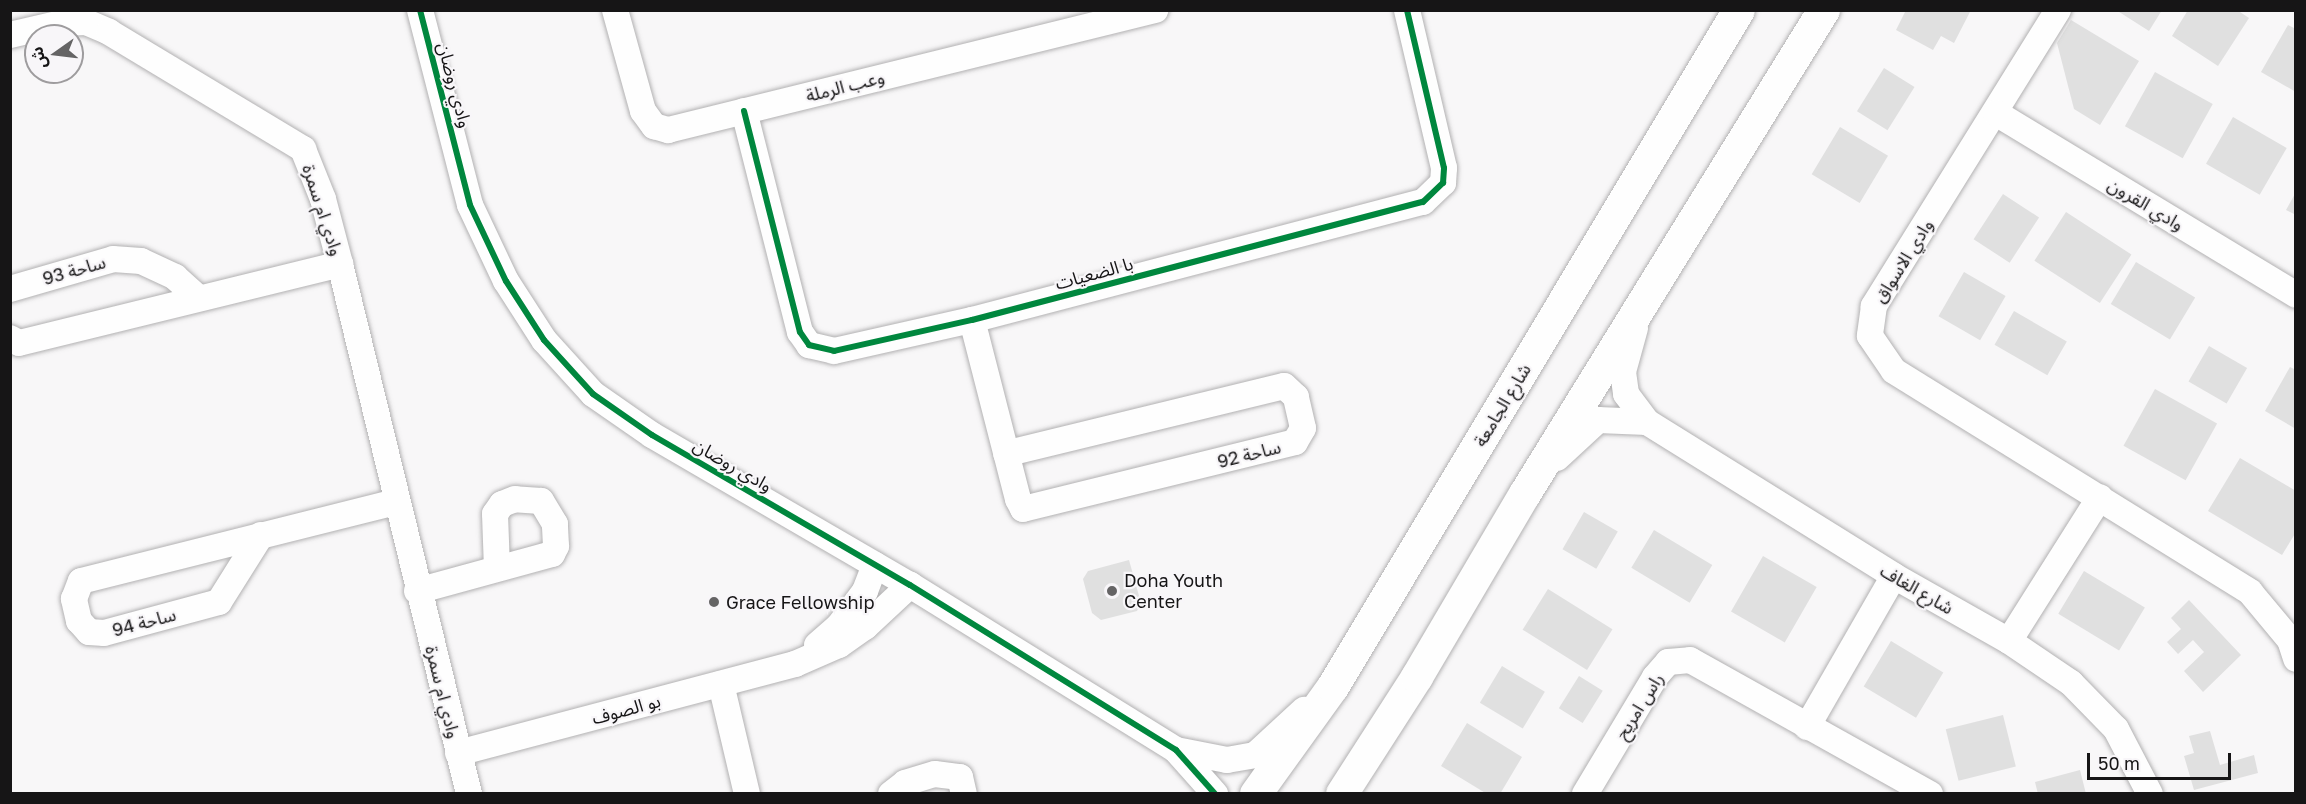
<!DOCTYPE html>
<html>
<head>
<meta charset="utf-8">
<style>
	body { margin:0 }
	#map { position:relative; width:2306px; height:804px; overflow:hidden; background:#f8f7f8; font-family:"Golos Text","Noto Sans Arabic",sans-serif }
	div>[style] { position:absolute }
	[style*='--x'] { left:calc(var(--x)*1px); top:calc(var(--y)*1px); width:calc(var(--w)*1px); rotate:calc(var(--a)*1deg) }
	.building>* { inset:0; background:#e0e0e0; transform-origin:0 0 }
	.roads { filter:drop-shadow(0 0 2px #b2b1b2) drop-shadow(0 0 2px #b2b1b2) }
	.minor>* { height:26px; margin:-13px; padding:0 13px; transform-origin:13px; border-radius:13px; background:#fefefe }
	.major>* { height:32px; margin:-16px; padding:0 16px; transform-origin:16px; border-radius:16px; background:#fefefe }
	.cycleway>* { height:6px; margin:-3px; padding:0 3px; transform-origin:3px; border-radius:3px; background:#00873e }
	.dots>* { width:16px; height:16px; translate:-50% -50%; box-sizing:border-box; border:3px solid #f8f6f9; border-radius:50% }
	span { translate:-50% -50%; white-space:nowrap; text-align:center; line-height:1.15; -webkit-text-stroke:4.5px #f8f6f9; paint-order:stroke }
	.street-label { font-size:18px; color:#161516 }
	.poi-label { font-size:18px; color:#161516 }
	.left { translate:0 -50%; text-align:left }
	.frame { position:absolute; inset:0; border:12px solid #161516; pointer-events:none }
	.north { position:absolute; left:24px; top:24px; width:60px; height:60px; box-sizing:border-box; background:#f8f6f9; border:2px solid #9e9c9e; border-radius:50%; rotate:256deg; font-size:16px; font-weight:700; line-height:24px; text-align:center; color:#161516 }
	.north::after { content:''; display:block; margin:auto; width:21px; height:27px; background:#656465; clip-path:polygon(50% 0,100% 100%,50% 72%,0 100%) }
	.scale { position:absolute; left:2087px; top:753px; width:144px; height:27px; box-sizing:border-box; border:3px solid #161516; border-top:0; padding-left:8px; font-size:18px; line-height:21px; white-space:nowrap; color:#161516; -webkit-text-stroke:4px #f8f6f9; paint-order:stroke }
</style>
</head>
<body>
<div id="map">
	<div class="building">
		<div style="clip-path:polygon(1906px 10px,1971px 10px,1954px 43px,1941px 36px,1933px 50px,1896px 30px)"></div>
		<div style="clip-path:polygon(2116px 10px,2162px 10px,2149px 31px)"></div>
		<div style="clip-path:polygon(2188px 10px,2237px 10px,2249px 18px,2218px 66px,2172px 36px)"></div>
		<div style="clip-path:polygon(2071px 20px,2139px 61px,2100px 125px,2074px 109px,2057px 43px)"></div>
		<div style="clip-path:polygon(2288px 25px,2296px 29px,2296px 92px,2261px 72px)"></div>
		<div style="left:1884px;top:68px;width:36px;height:51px;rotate:32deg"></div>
		<div style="left:2155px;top:72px;width:66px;height:62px;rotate:29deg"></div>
		<div style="left:2233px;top:117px;width:62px;height:54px;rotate:30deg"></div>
		<div style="left:1840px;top:127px;width:56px;height:55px;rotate:31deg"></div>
		<div style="clip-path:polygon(2296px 192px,2296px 215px,2286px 210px)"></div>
		<div style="left:2003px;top:194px;width:43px;height:54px;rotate:33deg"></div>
		<div style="left:2066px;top:212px;width:78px;height:58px;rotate:33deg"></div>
		<div style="left:2136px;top:262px;width:69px;height:49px;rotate:31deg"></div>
		<div style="left:1964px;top:272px;width:48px;height:51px;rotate:30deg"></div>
		<div style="left:2014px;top:311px;width:61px;height:39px;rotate:30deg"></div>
		<div style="left:2209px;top:346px;width:44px;height:41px;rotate:30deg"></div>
		<div style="clip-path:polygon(2290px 367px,2296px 370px,2296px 429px,2265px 411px)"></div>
		<div style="left:2155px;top:389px;width:71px;height:65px;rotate:29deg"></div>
		<div style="clip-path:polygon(2240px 458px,2296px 491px,2296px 532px,2282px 555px,2208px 511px)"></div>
		<div style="left:1584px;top:512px;width:39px;height:43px;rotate:30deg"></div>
		<div style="left:1654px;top:530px;width:68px;height:44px;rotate:31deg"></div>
		<div style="left:1763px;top:556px;width:62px;height:64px;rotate:30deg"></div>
		<div style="clip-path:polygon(1129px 560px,1141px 603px,1137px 611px,1101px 620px,1092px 613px,1083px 579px,1088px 571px)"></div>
		<div style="left:2084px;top:571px;width:71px;height:50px;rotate:31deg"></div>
		<div style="left:1548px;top:589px;width:76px;height:48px;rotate:32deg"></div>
		<div style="clip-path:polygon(2189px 600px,2241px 655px,2203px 692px,2184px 671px,2204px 652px,2193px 640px,2178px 654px,2167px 642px,2181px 629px,2171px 618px)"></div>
		<div style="left:1891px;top:641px;width:61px;height:53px;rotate:31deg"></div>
		<div style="left:1502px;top:666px;width:50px;height:43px;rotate:31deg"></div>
		<div style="left:1579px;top:676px;width:28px;height:38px;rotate:32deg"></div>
		<div style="left:2003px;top:715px;width:53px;height:59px;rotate:76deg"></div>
		<div style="clip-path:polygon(1467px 723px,1522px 757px,1500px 794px,1487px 794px,1441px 766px)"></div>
		<div style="clip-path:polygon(2210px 731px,2220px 765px,2254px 755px,2258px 773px,2194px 790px,2184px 756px,2194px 753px,2189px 736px)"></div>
		<div style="clip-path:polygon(2080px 770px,2086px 794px,2038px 794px,2035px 782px)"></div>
	</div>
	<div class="roads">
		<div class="minor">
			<div style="--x:420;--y:10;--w:201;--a:75.6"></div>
			<div style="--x:470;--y:205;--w:84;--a:64.7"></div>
			<div style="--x:506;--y:281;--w:70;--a:57.2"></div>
			<div style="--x:544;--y:340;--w:73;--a:47.8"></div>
			<div style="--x:593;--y:394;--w:72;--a:34.8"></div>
			<div style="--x:652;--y:435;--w:298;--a:30.2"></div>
			<div style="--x:910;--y:585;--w:313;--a:31.8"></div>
			<div style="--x:1176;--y:750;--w:59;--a:48.4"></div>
			<div style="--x:615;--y:10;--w:105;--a:74.5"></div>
			<div style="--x:643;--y:111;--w:19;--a:54"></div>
			<div style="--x:654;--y:126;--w:15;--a:16"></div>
			<div style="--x:668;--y:130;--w:502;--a:-13.84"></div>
			<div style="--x:2058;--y:10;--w:349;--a:121.9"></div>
			<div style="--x:1874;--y:306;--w:30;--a:98"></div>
			<div style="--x:1870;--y:336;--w:42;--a:55.6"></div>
			<div style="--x:1894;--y:371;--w:419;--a:31.8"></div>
			<div style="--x:2250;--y:592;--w:62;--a:50.2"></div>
			<div style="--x:2290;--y:640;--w:20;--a:72"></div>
			<div style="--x:10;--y:35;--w:52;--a:-13.2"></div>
			<div style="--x:61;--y:23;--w:25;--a:-2"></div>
			<div style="--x:86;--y:22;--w:25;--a:23"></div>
			<div style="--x:109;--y:32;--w:227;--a:31.1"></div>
			<div style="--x:303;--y:149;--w:54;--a:68.2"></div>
			<div style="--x:323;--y:199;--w:67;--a:75.3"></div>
			<div style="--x:340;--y:264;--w:545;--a:76.32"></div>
			<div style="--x:744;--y:111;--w:228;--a:75.8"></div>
			<div style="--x:800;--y:332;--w:16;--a:55"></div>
			<div style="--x:809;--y:345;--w:26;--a:13"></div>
			<div style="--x:834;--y:351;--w:141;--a:-12.7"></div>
			<div style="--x:972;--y:320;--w:466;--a:-14.7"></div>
			<div style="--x:1423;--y:202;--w:28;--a:-44"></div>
			<div style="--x:1443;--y:183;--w:15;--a:-86"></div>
			<div style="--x:1444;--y:168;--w:162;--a:-103.2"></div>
			<div style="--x:1996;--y:113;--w:351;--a:31.2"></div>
			<div style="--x:10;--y:289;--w:107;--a:-16.2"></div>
			<div style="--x:113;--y:259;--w:28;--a:4"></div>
			<div style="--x:141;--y:261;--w:38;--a:25"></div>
			<div style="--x:175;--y:277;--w:31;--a:42"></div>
			<div style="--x:972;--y:320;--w:185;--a:75.6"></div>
			<div style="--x:1018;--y:499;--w:11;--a:63"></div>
			<div style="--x:1023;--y:509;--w:280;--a:-13.8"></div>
			<div style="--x:1295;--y:442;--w:16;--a:-60"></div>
			<div style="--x:1303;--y:428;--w:32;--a:-103"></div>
			<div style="--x:1296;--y:397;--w:16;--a:-137"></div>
			<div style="--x:1284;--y:386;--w:286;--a:166.3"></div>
			<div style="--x:1635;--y:328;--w:46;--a:105.3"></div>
			<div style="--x:1623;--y:372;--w:22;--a:82"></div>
			<div style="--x:1626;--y:394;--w:35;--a:53"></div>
			<div style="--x:1647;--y:422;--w:291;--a:31.9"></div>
			<div style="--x:1894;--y:576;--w:132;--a:29.5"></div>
			<div style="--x:2009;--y:641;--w:75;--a:34.1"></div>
			<div style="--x:2071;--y:683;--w:64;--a:45.6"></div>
			<div style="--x:2116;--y:729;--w:73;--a:62.4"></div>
			<div style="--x:10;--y:338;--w:10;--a:29"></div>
			<div style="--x:19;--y:343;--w:331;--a:-13.8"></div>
			<div style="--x:1557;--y:458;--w:56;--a:-42.8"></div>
			<div style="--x:1598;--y:420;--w:49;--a:2.3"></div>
			<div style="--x:261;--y:535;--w:79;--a:122.1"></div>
			<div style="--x:219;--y:602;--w:119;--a:164.9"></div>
			<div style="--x:104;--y:633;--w:15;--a:-176"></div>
			<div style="--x:89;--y:632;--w:15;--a:-132"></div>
			<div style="--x:79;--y:621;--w:23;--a:-103"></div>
			<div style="--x:74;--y:599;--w:19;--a:-69"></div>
			<div style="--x:81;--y:581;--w:324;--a:-14.1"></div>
			<div style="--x:417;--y:591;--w:140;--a:-15.3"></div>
			<div style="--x:552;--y:554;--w:9;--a:-63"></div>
			<div style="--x:556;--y:546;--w:22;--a:-93"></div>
			<div style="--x:555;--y:524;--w:27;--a:-121"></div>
			<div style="--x:541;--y:501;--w:26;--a:-176"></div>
			<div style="--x:515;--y:499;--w:14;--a:159"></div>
			<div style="--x:502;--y:504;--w:12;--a:125"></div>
			<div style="--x:495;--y:514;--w:54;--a:87.9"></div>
			<div style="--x:2009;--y:641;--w:170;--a:-57.7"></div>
			<div style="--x:817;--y:645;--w:28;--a:-41"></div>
			<div style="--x:838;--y:627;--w:45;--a:-53.1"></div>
			<div style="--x:865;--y:591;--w:28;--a:-69"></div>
			<div style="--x:721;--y:684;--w:113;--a:76.7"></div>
			<div style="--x:1807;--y:727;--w:174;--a:-60.1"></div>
			<div style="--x:1176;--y:750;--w:52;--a:11.1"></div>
			<div style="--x:1227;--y:760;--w:28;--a:-10"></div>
			<div style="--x:1255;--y:755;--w:67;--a:-42.6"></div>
			<div style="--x:458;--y:753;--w:349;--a:-14.8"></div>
			<div style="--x:795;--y:664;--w:48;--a:-23.4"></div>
			<div style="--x:839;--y:645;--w:32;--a:-35"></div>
			<div style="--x:865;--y:627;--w:62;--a:-43"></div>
			<div style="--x:891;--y:794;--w:18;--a:-38"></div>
			<div style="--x:905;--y:783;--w:31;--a:-17"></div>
			<div style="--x:935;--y:774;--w:25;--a:7"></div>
			<div style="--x:960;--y:777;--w:17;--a:77"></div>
			<div style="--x:1585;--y:794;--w:136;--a:-59.1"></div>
			<div style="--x:1655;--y:677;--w:20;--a:-49"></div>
			<div style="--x:1668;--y:662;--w:22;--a:-5"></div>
			<div style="--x:1690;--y:660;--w:275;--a:29.2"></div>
		</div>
		<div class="major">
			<div style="--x:1256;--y:794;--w:132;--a:-54.3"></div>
			<div style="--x:1333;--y:687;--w:789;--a:-59.05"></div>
			<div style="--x:1342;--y:794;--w:139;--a:-57.3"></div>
			<div style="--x:1417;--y:677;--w:212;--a:-59.5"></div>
			<div style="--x:1525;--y:494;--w:569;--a:-58.29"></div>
		</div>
	</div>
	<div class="cycleway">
		<div style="--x:420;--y:10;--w:201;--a:75.6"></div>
		<div style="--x:470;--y:205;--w:84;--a:64.7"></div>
		<div style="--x:506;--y:281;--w:70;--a:57.2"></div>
		<div style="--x:544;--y:340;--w:73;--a:47.8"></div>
		<div style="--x:593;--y:394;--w:72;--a:34.8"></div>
		<div style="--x:652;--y:435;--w:298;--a:30.2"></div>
		<div style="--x:910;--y:585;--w:313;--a:31.8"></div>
		<div style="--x:1176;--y:750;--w:59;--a:48.4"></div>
		<div style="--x:744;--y:111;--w:228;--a:75.8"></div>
		<div style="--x:800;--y:332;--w:16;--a:55"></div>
		<div style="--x:809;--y:345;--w:26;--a:13"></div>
		<div style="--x:834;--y:351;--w:141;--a:-12.7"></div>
		<div style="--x:972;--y:320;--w:466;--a:-14.7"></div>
		<div style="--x:1423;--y:202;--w:28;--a:-44"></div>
		<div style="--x:1443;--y:183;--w:15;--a:-86"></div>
		<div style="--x:1444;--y:168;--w:162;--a:-103.2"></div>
	</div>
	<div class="dots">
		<div style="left:1112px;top:591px;background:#656465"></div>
		<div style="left:714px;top:602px;background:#656465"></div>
	</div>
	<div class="street-label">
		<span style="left:455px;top:85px;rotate:75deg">وادي روضان</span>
		<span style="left:845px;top:86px;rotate:-14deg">وعب الرملة</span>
		<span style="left:2146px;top:204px;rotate:31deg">وادي القرون</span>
		<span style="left:323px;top:210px;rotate:72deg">وادي ام سمرة</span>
		<span style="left:1903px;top:261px;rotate:-58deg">وادي الاسواق</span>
		<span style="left:74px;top:270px;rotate:-16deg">ساحة 93</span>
		<span style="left:1094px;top:273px;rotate:-15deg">با الضعيات</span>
		<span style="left:1502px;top:405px;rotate:-59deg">شارع الجامعة</span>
		<span style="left:1249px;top:454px;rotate:-14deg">ساحة 92</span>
		<span style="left:733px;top:465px;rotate:30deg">وادي روضان</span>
		<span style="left:1917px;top:589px;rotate:30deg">شارع الغاف</span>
		<span style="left:144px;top:622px;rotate:-15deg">ساحة 94</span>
		<span style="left:443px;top:692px;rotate:76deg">وادي ام سمرة</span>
		<span style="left:1639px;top:706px;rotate:-58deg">راس امريح</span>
		<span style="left:626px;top:709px;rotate:-15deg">بو الصوف</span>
	</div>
	<div class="poi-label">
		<span class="left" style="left:1124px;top:591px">Doha Youth<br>Center</span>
		<span class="left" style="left:726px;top:602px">Grace Fellowship</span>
	</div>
	<div class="frame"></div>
	<div class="north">ش</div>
	<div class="scale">50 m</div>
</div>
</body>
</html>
